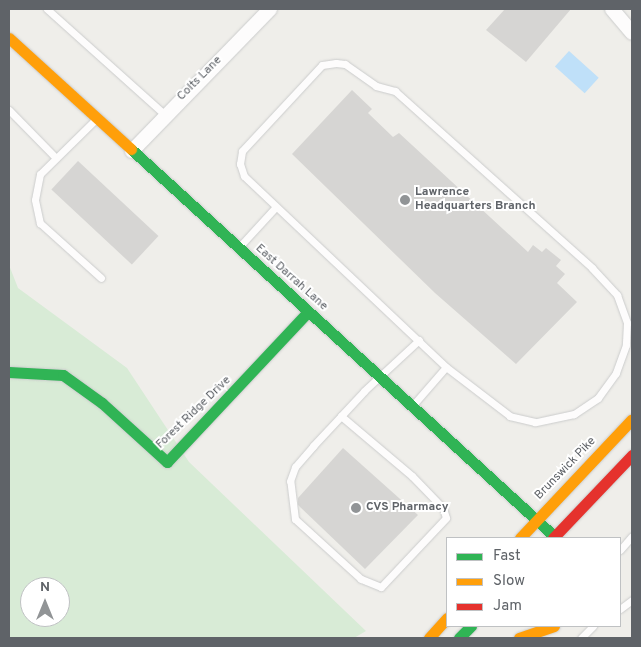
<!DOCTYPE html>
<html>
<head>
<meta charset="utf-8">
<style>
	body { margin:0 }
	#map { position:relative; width:641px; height:647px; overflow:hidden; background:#efeeea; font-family:Overpass,sans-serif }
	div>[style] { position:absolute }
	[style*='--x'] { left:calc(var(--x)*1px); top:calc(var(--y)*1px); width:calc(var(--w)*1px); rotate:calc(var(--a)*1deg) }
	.green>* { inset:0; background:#d8ebd6 }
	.water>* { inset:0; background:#bfe0f9; transform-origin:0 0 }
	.building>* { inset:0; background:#d6d5d3; transform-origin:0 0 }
	.roads { filter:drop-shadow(0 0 1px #cbcccc) drop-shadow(0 0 1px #cbcccc) }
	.lane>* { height:7px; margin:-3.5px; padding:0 3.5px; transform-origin:3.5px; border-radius:3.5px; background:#fdfcfc }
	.street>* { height:14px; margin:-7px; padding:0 7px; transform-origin:7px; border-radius:7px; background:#fdfcfc }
	.fast>* { height:11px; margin:-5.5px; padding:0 5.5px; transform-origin:5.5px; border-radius:5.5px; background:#30b455 }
	.slow>* { height:11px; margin:-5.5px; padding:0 5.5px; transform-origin:5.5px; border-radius:5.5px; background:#ff9f0a }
	.jam>* { height:11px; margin:-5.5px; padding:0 5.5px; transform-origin:5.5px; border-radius:5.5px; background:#e5322d }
	.dots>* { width:14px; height:14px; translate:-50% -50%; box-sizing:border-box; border:2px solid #fff; border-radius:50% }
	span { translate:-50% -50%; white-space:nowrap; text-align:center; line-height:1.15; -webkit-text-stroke:4px #fff; paint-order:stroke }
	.street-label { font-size:12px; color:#5f6368 }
	.poi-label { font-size:12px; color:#5f6368; font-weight:700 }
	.left { translate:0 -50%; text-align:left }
	.frame { position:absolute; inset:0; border:10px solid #5f6368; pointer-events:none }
	.legend { position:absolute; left:446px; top:537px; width:175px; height:90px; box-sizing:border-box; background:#fff; border:1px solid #bfc1c3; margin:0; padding:6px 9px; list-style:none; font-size:15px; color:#5f6368 }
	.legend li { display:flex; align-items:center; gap:10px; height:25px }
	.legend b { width:25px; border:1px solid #bfc1c3 }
	.north { position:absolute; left:20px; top:577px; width:50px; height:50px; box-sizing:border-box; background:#fff; border:1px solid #bfc1c3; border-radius:50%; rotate:0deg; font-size:14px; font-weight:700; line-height:20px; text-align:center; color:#5f6368 }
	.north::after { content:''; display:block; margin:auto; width:18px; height:22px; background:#919496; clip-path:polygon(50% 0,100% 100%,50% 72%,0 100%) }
</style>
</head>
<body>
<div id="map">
	<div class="green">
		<div style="clip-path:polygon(evenodd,9px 265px,18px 288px,127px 368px,189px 462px,366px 631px,354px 638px,9px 638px,9px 265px,30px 587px,60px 587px,60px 617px,30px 617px,30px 587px)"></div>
	</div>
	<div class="water">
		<div style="left:569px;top:51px;width:40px;height:21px;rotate:42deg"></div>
	</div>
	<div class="building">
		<div style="clip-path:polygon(505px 9px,571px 9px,526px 62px,486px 30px)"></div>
		<div style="clip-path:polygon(352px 90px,372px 109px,368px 113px,393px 137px,399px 133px,528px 252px,533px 245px,542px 252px,546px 248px,561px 260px,556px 266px,565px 274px,557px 283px,577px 302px,516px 364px,435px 293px,292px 154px)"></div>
		<div style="left:78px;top:161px;width:110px;height:39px;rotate:43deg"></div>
		<div style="clip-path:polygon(343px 448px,418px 515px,365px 569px,298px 505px,298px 498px)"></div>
	</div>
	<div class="roads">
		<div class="lane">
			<div style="--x:47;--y:9;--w:159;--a:41.9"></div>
			<div style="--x:336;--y:63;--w:9;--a:6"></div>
			<div style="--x:345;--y:64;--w:38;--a:35"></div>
			<div style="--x:376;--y:86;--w:20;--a:15"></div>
			<div style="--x:395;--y:91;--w:265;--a:41.9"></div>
			<div style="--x:592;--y:268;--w:37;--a:47"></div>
			<div style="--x:617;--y:295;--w:30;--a:70"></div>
			<div style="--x:627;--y:323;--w:22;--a:93"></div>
			<div style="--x:626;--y:345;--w:30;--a:110"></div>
			<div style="--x:616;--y:373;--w:31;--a:126"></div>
			<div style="--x:598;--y:398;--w:29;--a:146"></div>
			<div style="--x:574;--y:414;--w:40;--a:168"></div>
			<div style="--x:535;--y:422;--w:26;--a:-167"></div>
			<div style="--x:510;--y:416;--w:81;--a:-142.6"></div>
			<div style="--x:446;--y:367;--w:278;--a:-136.6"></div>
			<div style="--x:244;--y:176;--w:13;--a:-108"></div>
			<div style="--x:240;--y:164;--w:13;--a:-81"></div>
			<div style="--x:242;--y:151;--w:117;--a:-47.1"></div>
			<div style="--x:322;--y:65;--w:14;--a:-8"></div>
			<div style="--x:9;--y:110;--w:67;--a:45.6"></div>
			<div style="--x:96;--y:119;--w:78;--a:135.5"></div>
			<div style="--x:40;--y:174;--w:26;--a:101"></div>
			<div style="--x:35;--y:200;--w:24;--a:78"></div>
			<div style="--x:40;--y:223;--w:82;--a:42"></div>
			<div style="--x:240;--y:246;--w:52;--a:-47.4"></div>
			<div style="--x:413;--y:405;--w:50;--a:-49"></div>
			<div style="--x:341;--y:416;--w:93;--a:40.2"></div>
			<div style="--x:412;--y:476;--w:45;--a:45.9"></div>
			<div style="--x:443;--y:508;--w:10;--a:73"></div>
			<div style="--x:446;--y:518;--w:95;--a:133.3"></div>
			<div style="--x:381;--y:587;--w:22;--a:-158"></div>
			<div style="--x:361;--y:579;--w:89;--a:-137.7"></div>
			<div style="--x:295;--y:519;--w:38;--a:-97"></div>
			<div style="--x:290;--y:481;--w:15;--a:-70"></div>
			<div style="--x:295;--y:467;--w:28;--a:-49"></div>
			<div style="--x:313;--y:446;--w:41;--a:-47"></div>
			<div style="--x:341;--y:416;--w:34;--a:-47"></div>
			<div style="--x:364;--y:391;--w:75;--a:-42.8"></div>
			<div style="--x:620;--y:550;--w:18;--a:-49"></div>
			<div style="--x:620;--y:609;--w:15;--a:-37"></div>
			<div style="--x:581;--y:638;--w:17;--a:-45"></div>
		</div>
		<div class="street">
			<div style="--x:612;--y:9;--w:31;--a:50"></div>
			<div style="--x:132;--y:151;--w:198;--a:-45.8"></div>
		</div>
		<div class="fast">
			<div style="--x:131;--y:149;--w:575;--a:42.46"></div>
			<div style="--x:9;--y:372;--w:54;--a:3.2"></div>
			<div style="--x:63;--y:375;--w:48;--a:35.7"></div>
			<div style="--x:102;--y:403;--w:88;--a:42.2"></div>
			<div style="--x:167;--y:462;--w:206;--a:-46.8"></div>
			<div style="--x:459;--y:638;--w:17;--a:-45"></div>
		</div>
		<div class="slow">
			<div style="--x:9;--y:38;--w:165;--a:42.3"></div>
			<div style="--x:520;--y:538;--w:163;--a:-46.7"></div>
			<div style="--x:429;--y:638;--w:27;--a:-48"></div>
			<div style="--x:519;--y:638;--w:37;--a:-19"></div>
		</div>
		<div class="jam">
			<div style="--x:553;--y:538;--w:115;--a:-46.4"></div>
		</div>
	</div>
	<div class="dots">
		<div style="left:405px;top:200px;background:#919496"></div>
		<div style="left:356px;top:508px;background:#919496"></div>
	</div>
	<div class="street-label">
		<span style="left:200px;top:79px;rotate:-45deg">Colts Lane</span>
		<span style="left:291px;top:278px;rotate:42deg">East Darrah Lane</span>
		<span style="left:194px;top:413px;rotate:-44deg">Forest Ridge Drive</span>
		<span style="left:566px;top:469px;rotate:-46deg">Brunswick Pike</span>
	</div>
	<div class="poi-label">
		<span class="left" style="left:415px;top:200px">Lawrence<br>Headquarters Branch</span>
		<span class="left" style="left:366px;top:508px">CVS Pharmacy</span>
	</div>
	<div class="frame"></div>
	<ul class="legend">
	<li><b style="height:6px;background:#30b455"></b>Fast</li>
	<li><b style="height:6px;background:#ff9f0a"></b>Slow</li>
	<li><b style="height:6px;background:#e5322d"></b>Jam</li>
	</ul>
	<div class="north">N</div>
</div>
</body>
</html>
